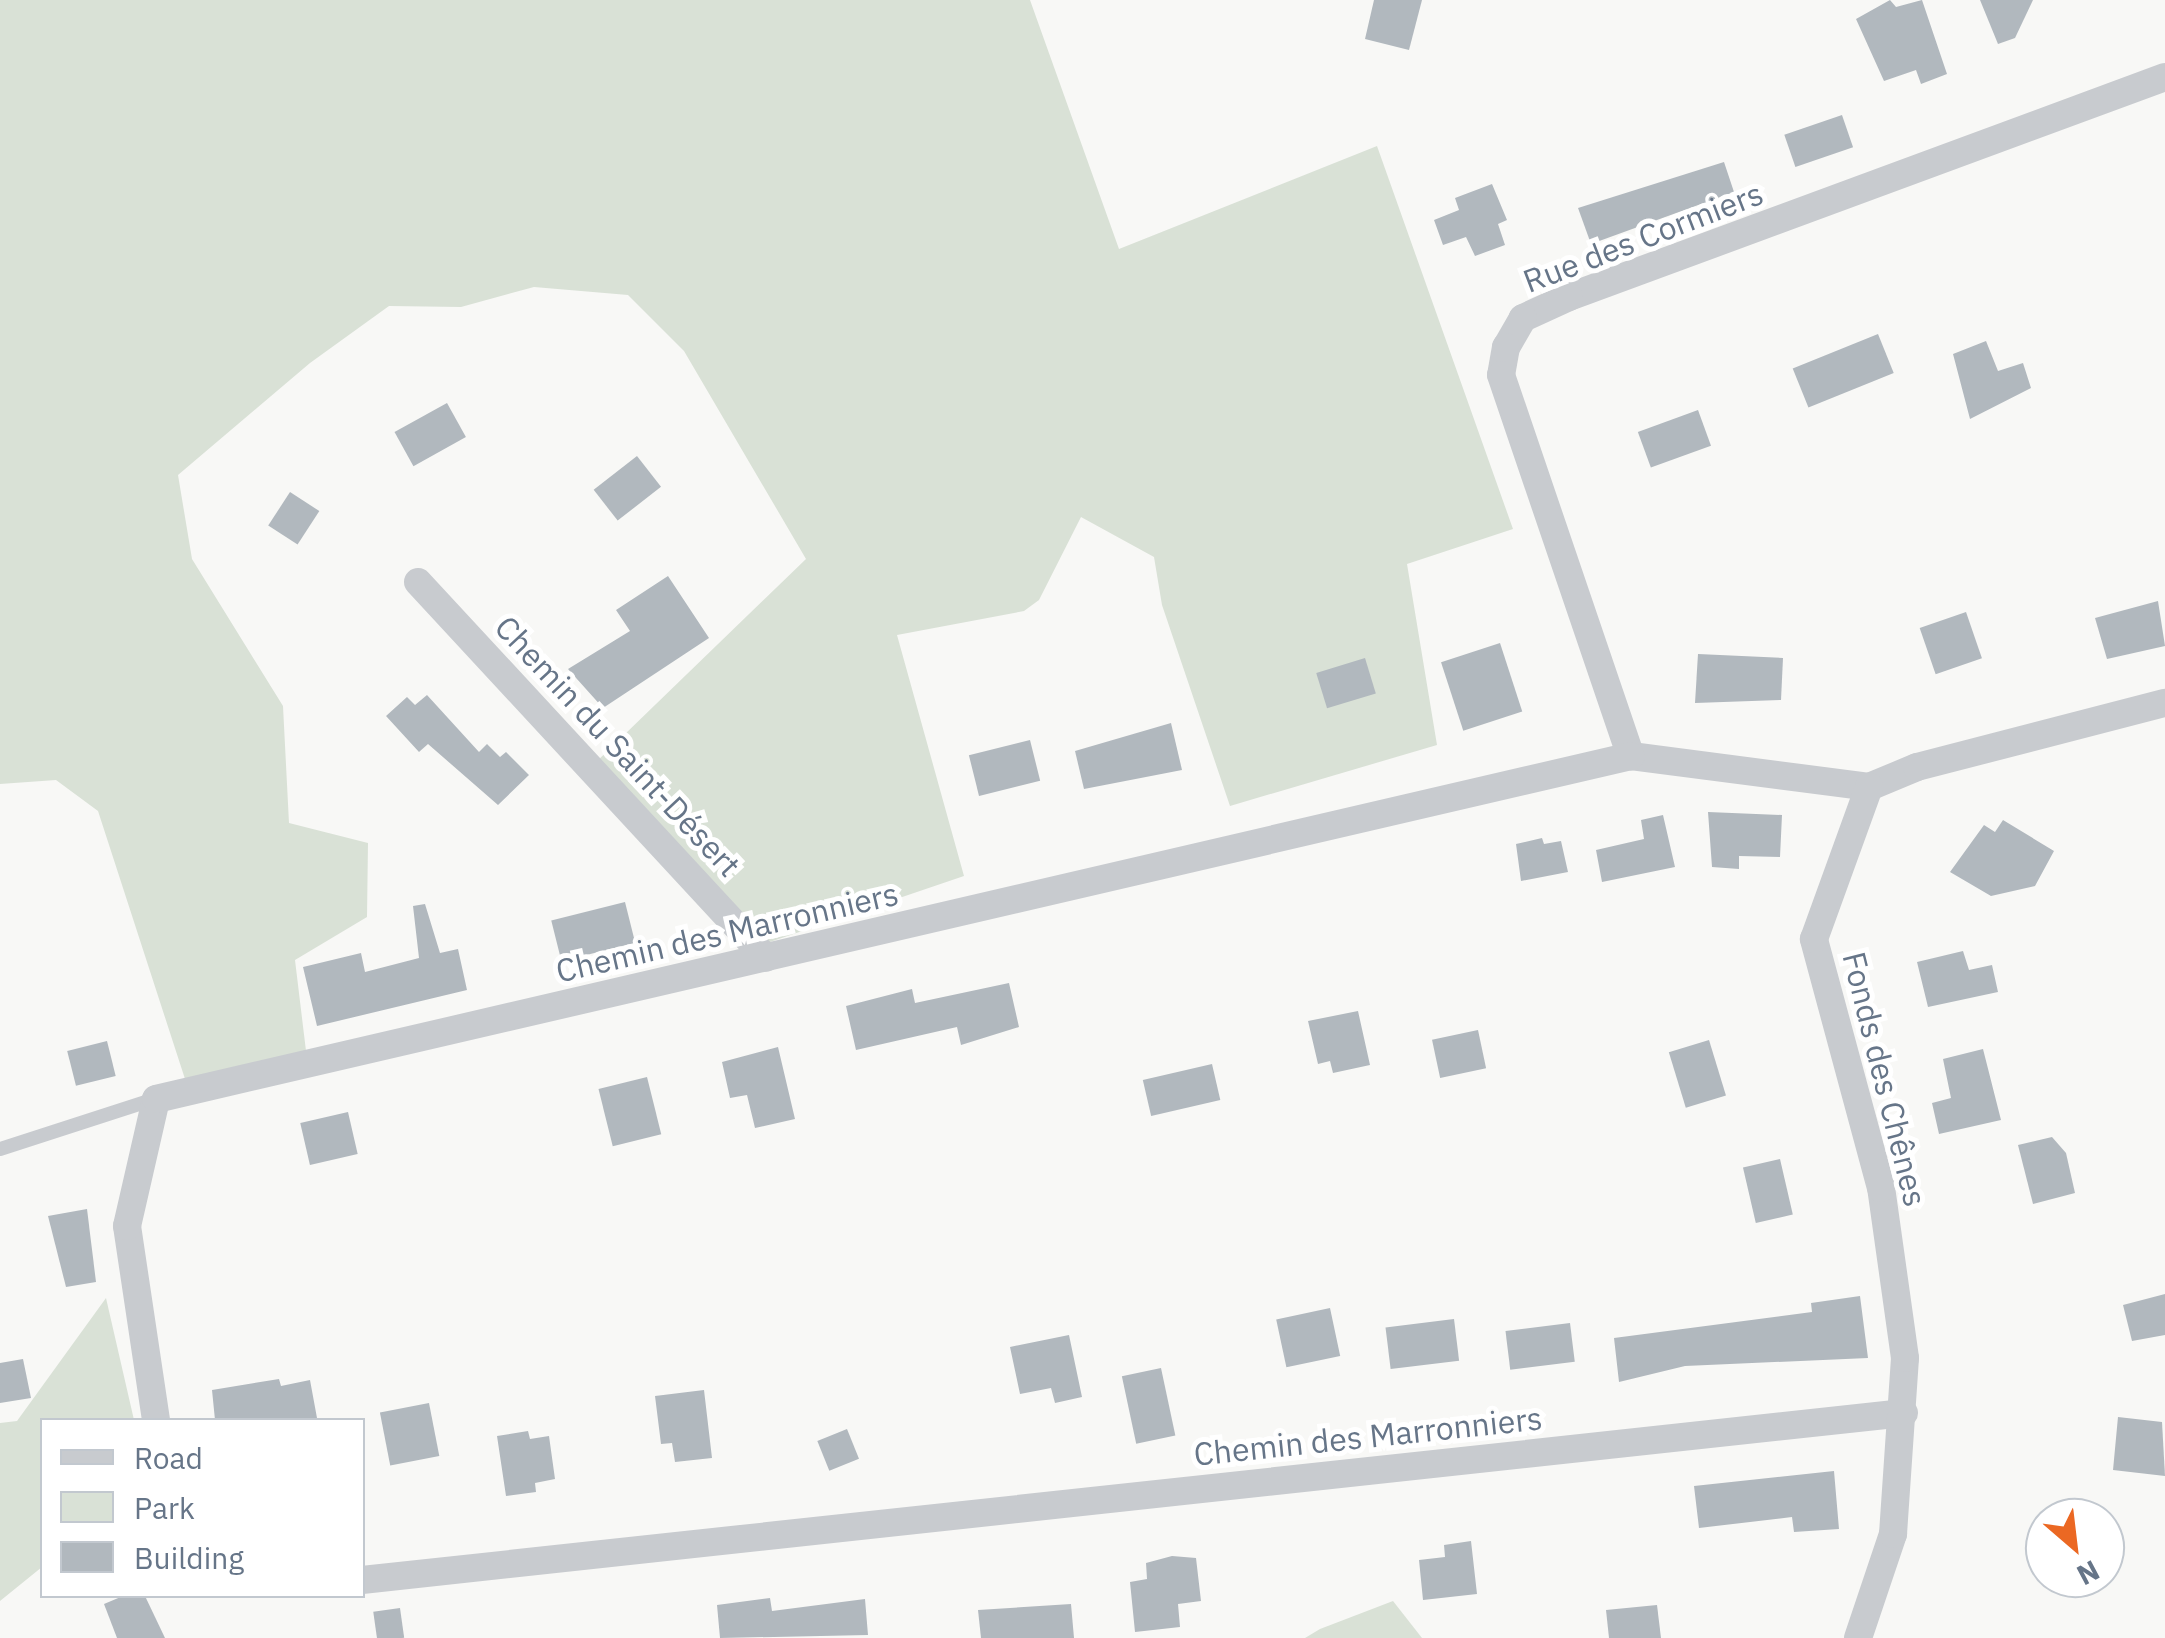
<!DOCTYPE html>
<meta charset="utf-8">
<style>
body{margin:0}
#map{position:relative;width:2165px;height:1638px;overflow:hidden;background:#f8f8f6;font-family:"IBM Plex Sans",sans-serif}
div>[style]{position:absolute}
.green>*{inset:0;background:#d9e1d6}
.building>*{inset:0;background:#b1b8be;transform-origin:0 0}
.lane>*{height:14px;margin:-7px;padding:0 7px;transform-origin:7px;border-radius:7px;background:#c8cbcf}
.street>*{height:28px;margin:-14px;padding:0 14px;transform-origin:14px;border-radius:14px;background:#c8cbcf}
span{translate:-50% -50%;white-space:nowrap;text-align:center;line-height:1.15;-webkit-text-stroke:10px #fff;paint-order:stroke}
.street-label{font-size:32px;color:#667588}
.legend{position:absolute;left:40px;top:1418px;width:325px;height:180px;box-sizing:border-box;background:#fff;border:2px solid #c2c8cf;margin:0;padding:12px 18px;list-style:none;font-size:30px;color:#667588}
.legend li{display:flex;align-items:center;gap:20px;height:50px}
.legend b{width:50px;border:2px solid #c2c8cf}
.north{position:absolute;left:2025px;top:1498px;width:100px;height:100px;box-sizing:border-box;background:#fff;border:2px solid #c2c8cf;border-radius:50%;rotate:152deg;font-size:28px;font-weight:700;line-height:40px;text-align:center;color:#667588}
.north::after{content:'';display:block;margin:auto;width:35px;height:45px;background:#eb6823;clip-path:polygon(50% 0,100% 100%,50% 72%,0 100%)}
</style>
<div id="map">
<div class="green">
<i style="clip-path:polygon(0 0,1030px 0,1119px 249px,1377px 146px,1513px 529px,1407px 564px,1437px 745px,1230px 806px,1162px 605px,1154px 557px,1081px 517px,1039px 600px,1024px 611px,897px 635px,964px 876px,764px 944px,593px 765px,806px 559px,684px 351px,628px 295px,534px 287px,461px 307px,389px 306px,310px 363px,178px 475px,192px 559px,283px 706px,289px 823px,368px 843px,367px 917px,295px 960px,306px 1051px,185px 1079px,98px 811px,56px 780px,0 784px)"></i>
<i style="clip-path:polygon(106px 1298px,134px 1420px,42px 1420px,42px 1567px,0 1601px,0 1423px,17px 1421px)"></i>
<i style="clip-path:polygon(1393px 1601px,1422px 1638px,1305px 1638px,1320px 1629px)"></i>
</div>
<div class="building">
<i style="clip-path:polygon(1374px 0,1422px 0,1409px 50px,1365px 39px)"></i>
<i style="clip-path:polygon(1890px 0,1896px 7px,1922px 0,1947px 74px,1921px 84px,1916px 70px,1884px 81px,1856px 19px)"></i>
<i style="clip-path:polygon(1980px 0,2033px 0,2015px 38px,1998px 44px)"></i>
<i style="left:1842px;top:115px;width:34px;height:61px;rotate:71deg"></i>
<i style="clip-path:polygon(1724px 162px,1734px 192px,1591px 244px,1578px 208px)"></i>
<i style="clip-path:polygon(1492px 184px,1507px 220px,1498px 224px,1505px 245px,1475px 256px,1466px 237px,1443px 245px,1434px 220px,1459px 210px,1455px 198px)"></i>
<i style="left:1878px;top:334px;width:42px;height:92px;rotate:68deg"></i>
<i style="clip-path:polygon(1986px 341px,1998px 371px,2023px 363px,2031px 388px,1970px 419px,1953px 354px)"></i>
<i style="left:447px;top:403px;width:39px;height:60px;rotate:61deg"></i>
<i style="left:1698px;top:410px;width:38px;height:64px;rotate:70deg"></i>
<i style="left:637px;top:456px;width:39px;height:55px;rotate:52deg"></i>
<i style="left:290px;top:492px;width:35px;height:40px;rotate:33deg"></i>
<i style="clip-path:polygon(668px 576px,709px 638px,603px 708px,568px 669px,630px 631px,616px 610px)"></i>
<i style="clip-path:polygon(2158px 601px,2165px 646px,2107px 659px,2095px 618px)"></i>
<i style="left:1966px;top:612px;width:49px;height:49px;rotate:71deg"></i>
<i style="left:1500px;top:643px;width:72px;height:62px;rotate:72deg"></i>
<i style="clip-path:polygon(1698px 654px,1783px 658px,1781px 700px,1695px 703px)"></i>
<i style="left:1365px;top:658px;width:37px;height:51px;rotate:73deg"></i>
<i style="clip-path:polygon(427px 695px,479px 752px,487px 744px,500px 757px,506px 752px,529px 775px,498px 805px,428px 744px,419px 752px,386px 716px,407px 697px,415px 705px)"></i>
<i style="clip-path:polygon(1171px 723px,1182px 770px,1084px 789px,1075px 751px)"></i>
<i style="left:1030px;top:740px;width:42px;height:63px;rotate:76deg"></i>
<i style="clip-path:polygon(1708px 812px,1782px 815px,1780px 857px,1739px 856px,1739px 869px,1712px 867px)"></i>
<i style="clip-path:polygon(1663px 815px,1675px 867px,1602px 882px,1596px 850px,1644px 839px,1641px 820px)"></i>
<i style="clip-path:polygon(2003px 820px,2054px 851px,2035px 886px,1991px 896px,1950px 872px,1984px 825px,1995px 832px)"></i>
<i style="clip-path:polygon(1542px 838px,1544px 844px,1561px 841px,1568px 872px,1521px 881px,1516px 844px)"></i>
<i style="left:625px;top:902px;width:42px;height:76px;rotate:76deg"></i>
<i style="clip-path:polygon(425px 904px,440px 953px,458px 949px,467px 990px,317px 1026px,303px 967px,361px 953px,365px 972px,419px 958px,413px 906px)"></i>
<i style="clip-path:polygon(1963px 951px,1969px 970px,1992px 965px,1998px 992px,1928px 1007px,1917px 962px)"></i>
<i style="clip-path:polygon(1009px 983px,1019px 1027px,961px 1045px,957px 1027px,856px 1050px,846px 1006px,912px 989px,915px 1003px)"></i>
<i style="clip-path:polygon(1358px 1011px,1370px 1065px,1333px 1073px,1330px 1061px,1318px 1064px,1308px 1021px)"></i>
<i style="left:1478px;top:1030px;width:39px;height:47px;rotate:78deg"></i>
<i style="left:1709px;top:1040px;width:58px;height:42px;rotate:73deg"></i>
<i style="left:107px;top:1041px;width:36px;height:41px;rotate:76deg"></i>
<i style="clip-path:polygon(778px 1047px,795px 1119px,755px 1128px,747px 1095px,730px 1098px,722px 1062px)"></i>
<i style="clip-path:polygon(1983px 1049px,2001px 1120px,1939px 1134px,1932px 1103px,1951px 1098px,1943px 1059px)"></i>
<i style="left:1212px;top:1064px;width:37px;height:71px;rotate:77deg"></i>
<i style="left:647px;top:1077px;width:59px;height:50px;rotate:76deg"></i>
<i style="left:348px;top:1112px;width:43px;height:49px;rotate:77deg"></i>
<i style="clip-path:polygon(2052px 1137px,2066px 1153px,2075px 1193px,2033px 1204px,2018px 1145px)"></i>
<i style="left:1780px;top:1159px;width:57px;height:38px;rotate:77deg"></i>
<i style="clip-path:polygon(87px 1209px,96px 1282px,66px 1287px,48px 1216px)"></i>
<i style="clip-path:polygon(2165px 1294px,2165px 1335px,2132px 1341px,2123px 1305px)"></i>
<i style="clip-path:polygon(1860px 1296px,1868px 1358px,1685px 1366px,1619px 1382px,1614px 1338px,1812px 1312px,1811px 1303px)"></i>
<i style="left:1330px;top:1308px;width:49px;height:55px;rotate:78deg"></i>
<i style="left:1454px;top:1319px;width:42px;height:69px;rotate:83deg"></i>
<i style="left:1570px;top:1323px;width:39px;height:65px;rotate:83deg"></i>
<i style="clip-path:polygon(1069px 1335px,1082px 1397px,1055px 1403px,1051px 1388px,1020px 1394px,1010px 1347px)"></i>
<i style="clip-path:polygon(23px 1359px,31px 1398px,0 1403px,0 1363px)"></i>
<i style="left:1161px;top:1368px;width:69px;height:40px;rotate:78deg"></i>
<i style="clip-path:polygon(279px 1379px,281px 1386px,310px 1380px,317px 1418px,215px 1420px,212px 1390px)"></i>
<i style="clip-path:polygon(704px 1390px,712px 1458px,675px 1462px,672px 1443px,661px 1444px,655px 1396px)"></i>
<i style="left:429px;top:1403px;width:54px;height:50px;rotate:79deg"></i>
<i style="clip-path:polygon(2118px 1417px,2162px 1422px,2165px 1476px,2113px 1470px)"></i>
<i style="left:847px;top:1429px;width:32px;height:32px;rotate:68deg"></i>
<i style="clip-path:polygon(528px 1431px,530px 1439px,549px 1436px,555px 1479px,535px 1483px,536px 1492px,506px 1496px,497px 1436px)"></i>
<i style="clip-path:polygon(1834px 1471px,1839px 1529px,1794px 1532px,1792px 1517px,1699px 1528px,1694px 1486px)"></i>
<i style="clip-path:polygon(1471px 1541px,1477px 1594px,1423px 1600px,1419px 1560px,1445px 1557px,1444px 1545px)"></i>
<i style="clip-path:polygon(1172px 1556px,1196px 1558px,1201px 1601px,1178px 1604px,1180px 1627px,1135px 1632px,1130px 1582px,1147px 1579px,1146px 1563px)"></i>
<i style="clip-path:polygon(123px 1596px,145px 1596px,165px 1638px,117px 1638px,104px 1604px)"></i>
<i style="clip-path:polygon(770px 1598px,772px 1611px,865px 1599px,868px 1635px,720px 1638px,717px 1605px)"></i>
<i style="clip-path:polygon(1071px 1604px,1074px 1638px,981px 1638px,978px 1610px)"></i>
<i style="clip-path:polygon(1657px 1605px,1661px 1638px,1609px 1638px,1606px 1610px)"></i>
<i style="left:400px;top:1608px;width:30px;height:27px;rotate:82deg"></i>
</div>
<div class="lane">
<i style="left:0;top:1149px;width:163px;rotate:-17.9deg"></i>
</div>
<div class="street">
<i style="left:2165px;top:77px;width:635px;rotate:159.74deg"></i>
<i style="left:1569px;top:297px;width:51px;rotate:155.5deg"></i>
<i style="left:1523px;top:318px;width:34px;rotate:120deg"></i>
<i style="left:1506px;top:347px;width:28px;rotate:100deg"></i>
<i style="left:1501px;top:375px;width:403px;rotate:71.2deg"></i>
<i style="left:1631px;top:756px;width:240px;rotate:7.4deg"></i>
<i style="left:1869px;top:787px;width:52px;rotate:-22.6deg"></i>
<i style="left:1917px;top:767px;width:256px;rotate:-14.5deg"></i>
<i style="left:418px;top:582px;width:512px;rotate:47.21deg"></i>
<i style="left:156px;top:1420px;width:196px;rotate:-98.5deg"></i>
<i style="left:127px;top:1226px;width:130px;rotate:-77.1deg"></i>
<i style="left:156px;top:1099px;width:1514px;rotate:-13.09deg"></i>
<i style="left:362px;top:1580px;width:1551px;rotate:-6.18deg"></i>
<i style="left:1858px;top:1638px;width:110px;rotate:-71.4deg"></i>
<i style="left:1893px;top:1534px;width:176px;rotate:-86.1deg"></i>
<i style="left:1905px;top:1358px;width:172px;rotate:-98deg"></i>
<i style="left:1881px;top:1188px;width:258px;rotate:-105.1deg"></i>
<i style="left:1814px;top:939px;width:162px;rotate:-70.1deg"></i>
</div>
<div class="street-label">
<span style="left:1643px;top:237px;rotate:-21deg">Rue des Cormiers</span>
<span style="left:618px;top:746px;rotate:47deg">Chemin du Saint-Désert</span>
<span style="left:727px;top:932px;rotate:-13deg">Chemin des Marronniers</span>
<span style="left:1885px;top:1079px;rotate:76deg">Fonds des Chênes</span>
<span style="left:1368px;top:1436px;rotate:-6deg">Chemin des Marronniers</span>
</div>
<ul class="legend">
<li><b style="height:12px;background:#c8cbcf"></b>Road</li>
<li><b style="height:28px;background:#d9e1d6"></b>Park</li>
<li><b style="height:28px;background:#b1b8be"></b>Building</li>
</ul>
<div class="north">N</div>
</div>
